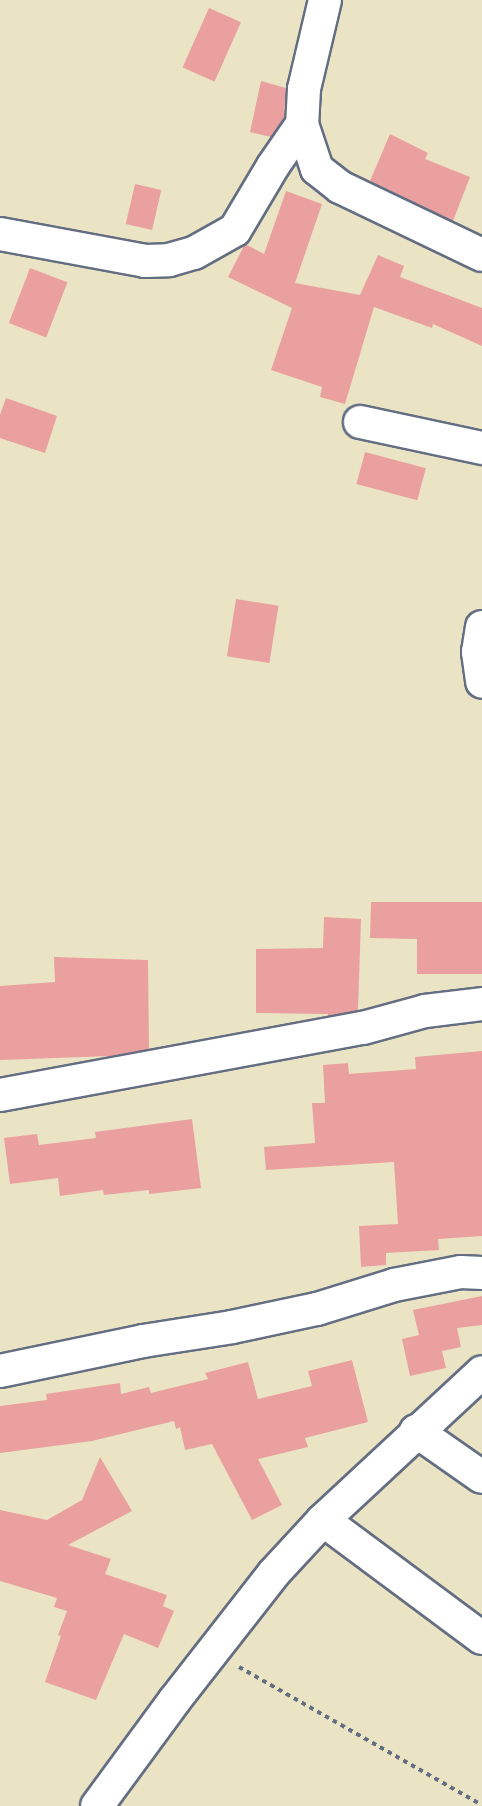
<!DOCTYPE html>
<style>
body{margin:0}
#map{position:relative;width:482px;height:1806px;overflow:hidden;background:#ebe4c4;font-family:Alegreya,serif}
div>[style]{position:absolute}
.building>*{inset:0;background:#e9a09f;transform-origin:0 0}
.path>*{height:4px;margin-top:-2px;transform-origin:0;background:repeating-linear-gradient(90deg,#646e82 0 4.5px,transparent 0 9px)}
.roads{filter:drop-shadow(2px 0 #646e82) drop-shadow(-2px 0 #646e82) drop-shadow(0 2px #646e82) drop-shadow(0 -2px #646e82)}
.minor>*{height:32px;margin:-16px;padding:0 16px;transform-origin:16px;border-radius:16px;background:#fff}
span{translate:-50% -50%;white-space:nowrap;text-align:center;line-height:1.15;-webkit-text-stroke:4.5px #fff;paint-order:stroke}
</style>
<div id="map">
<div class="building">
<i style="left:209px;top:8px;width:35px;height:65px;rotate:24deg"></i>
<i style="clip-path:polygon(261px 81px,286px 88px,284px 118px,271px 137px,250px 132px)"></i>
<i style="clip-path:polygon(390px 134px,428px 153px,425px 159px,470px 177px,453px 221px,370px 181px)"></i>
<i style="left:135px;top:184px;width:27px;height:41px;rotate:13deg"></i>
<i style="clip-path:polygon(286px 191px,322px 204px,295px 283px,360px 295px,378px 255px,404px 266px,400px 277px,482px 308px,482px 346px,433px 324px,432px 328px,374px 307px,345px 404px,320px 397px,322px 387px,271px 370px,292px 308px,228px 277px,245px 244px,264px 254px)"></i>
<i style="left:30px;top:268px;width:40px;height:59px;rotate:21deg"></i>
<i style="clip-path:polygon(6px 398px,57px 416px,45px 453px,0 438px,0 415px)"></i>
<i style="left:365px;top:452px;width:63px;height:33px;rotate:15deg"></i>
<i style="left:236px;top:599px;width:43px;height:58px;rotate:9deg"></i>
<i style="clip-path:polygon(371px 902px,482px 902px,482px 974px,417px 974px,417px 939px,370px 938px)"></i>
<i style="clip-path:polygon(324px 917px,361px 919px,358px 1011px,328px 1016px,328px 1014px,256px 1013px,256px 949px,323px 948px)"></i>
<i style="clip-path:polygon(54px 957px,148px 960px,149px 1049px,110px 1056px,0 1060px,0 986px,55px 982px)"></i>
<i style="clip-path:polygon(482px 1051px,482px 1236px,438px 1239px,439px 1250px,386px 1253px,386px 1265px,361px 1267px,359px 1226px,398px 1224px,394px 1162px,266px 1170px,264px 1147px,315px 1143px,312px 1103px,325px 1103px,323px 1065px,348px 1063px,349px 1074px,416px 1069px,415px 1057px)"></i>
<i style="clip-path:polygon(192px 1119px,201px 1188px,149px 1194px,149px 1190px,104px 1195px,103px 1190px,60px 1196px,58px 1178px,10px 1184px,4px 1138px,37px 1134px,39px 1145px,96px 1138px,95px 1132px)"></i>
<i style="clip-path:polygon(482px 1296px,482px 1325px,457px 1328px,461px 1347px,442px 1351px,446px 1368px,410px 1376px,402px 1339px,419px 1335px,413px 1310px)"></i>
<i style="clip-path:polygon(352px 1360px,368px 1422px,305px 1438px,308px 1447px,258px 1459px,282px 1505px,252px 1520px,212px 1444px,185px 1450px,180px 1427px,176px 1429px,174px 1421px,92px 1441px,0 1453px,0 1406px,47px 1400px,46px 1394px,120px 1383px,121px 1394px,149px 1387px,151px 1393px,208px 1379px,205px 1373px,248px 1362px,258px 1399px,312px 1386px,308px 1371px)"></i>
<i style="clip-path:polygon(100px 1457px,132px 1511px,68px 1545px,111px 1559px,105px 1574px,167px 1595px,163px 1606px,174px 1611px,158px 1648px,124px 1634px,96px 1700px,45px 1682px,61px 1636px,58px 1635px,67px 1611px,54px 1607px,57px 1598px,0 1581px,0 1510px,47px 1520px,82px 1500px)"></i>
</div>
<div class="path">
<i style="left:239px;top:1667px;width:279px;rotate:29.6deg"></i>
</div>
<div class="roads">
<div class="minor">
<i style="left:325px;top:0;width:91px;rotate:103.3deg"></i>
<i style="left:304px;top:89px;width:35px;rotate:93deg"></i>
<i style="left:302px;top:124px;width:47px;rotate:71.6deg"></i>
<i style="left:317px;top:169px;width:29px;rotate:38deg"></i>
<i style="left:340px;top:187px;width:157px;rotate:25.6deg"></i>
<i style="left:0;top:234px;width:147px;rotate:10.5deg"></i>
<i style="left:145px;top:261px;width:24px;rotate:-2deg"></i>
<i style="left:169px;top:260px;width:26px;rotate:-16deg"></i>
<i style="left:194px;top:253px;width:47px;rotate:-29.3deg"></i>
<i style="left:235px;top:230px;width:74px;rotate:-59.3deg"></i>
<i style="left:273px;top:166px;width:51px;rotate:-55.4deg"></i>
<i style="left:360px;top:422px;width:125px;rotate:12deg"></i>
<i style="left:482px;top:627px;width:25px;rotate:99deg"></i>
<i style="left:478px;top:652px;width:30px;rotate:82deg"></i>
<i style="left:0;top:1095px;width:369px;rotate:-10.5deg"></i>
<i style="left:363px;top:1028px;width:64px;rotate:-15.3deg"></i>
<i style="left:425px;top:1011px;width:57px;rotate:-7deg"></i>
<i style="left:0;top:1371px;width:146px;rotate:-11.8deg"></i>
<i style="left:143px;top:1341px;width:90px;rotate:-8.9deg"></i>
<i style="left:232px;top:1327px;width:87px;rotate:-12deg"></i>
<i style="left:317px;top:1309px;width:81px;rotate:-17.3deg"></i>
<i style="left:394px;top:1285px;width:68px;rotate:-11deg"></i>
<i style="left:461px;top:1272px;width:21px;rotate:3deg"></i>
<i style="left:416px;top:1431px;width:80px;rotate:34.9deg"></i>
<i style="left:323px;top:1520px;width:198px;rotate:36.6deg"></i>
<i style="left:97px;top:1806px;width:130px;rotate:-53.7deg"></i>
<i style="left:174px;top:1701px;width:162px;rotate:-52deg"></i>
<i style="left:274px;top:1573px;width:72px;rotate:-47.2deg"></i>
<i style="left:323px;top:1520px;width:217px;rotate:-42.9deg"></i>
</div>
</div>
</div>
